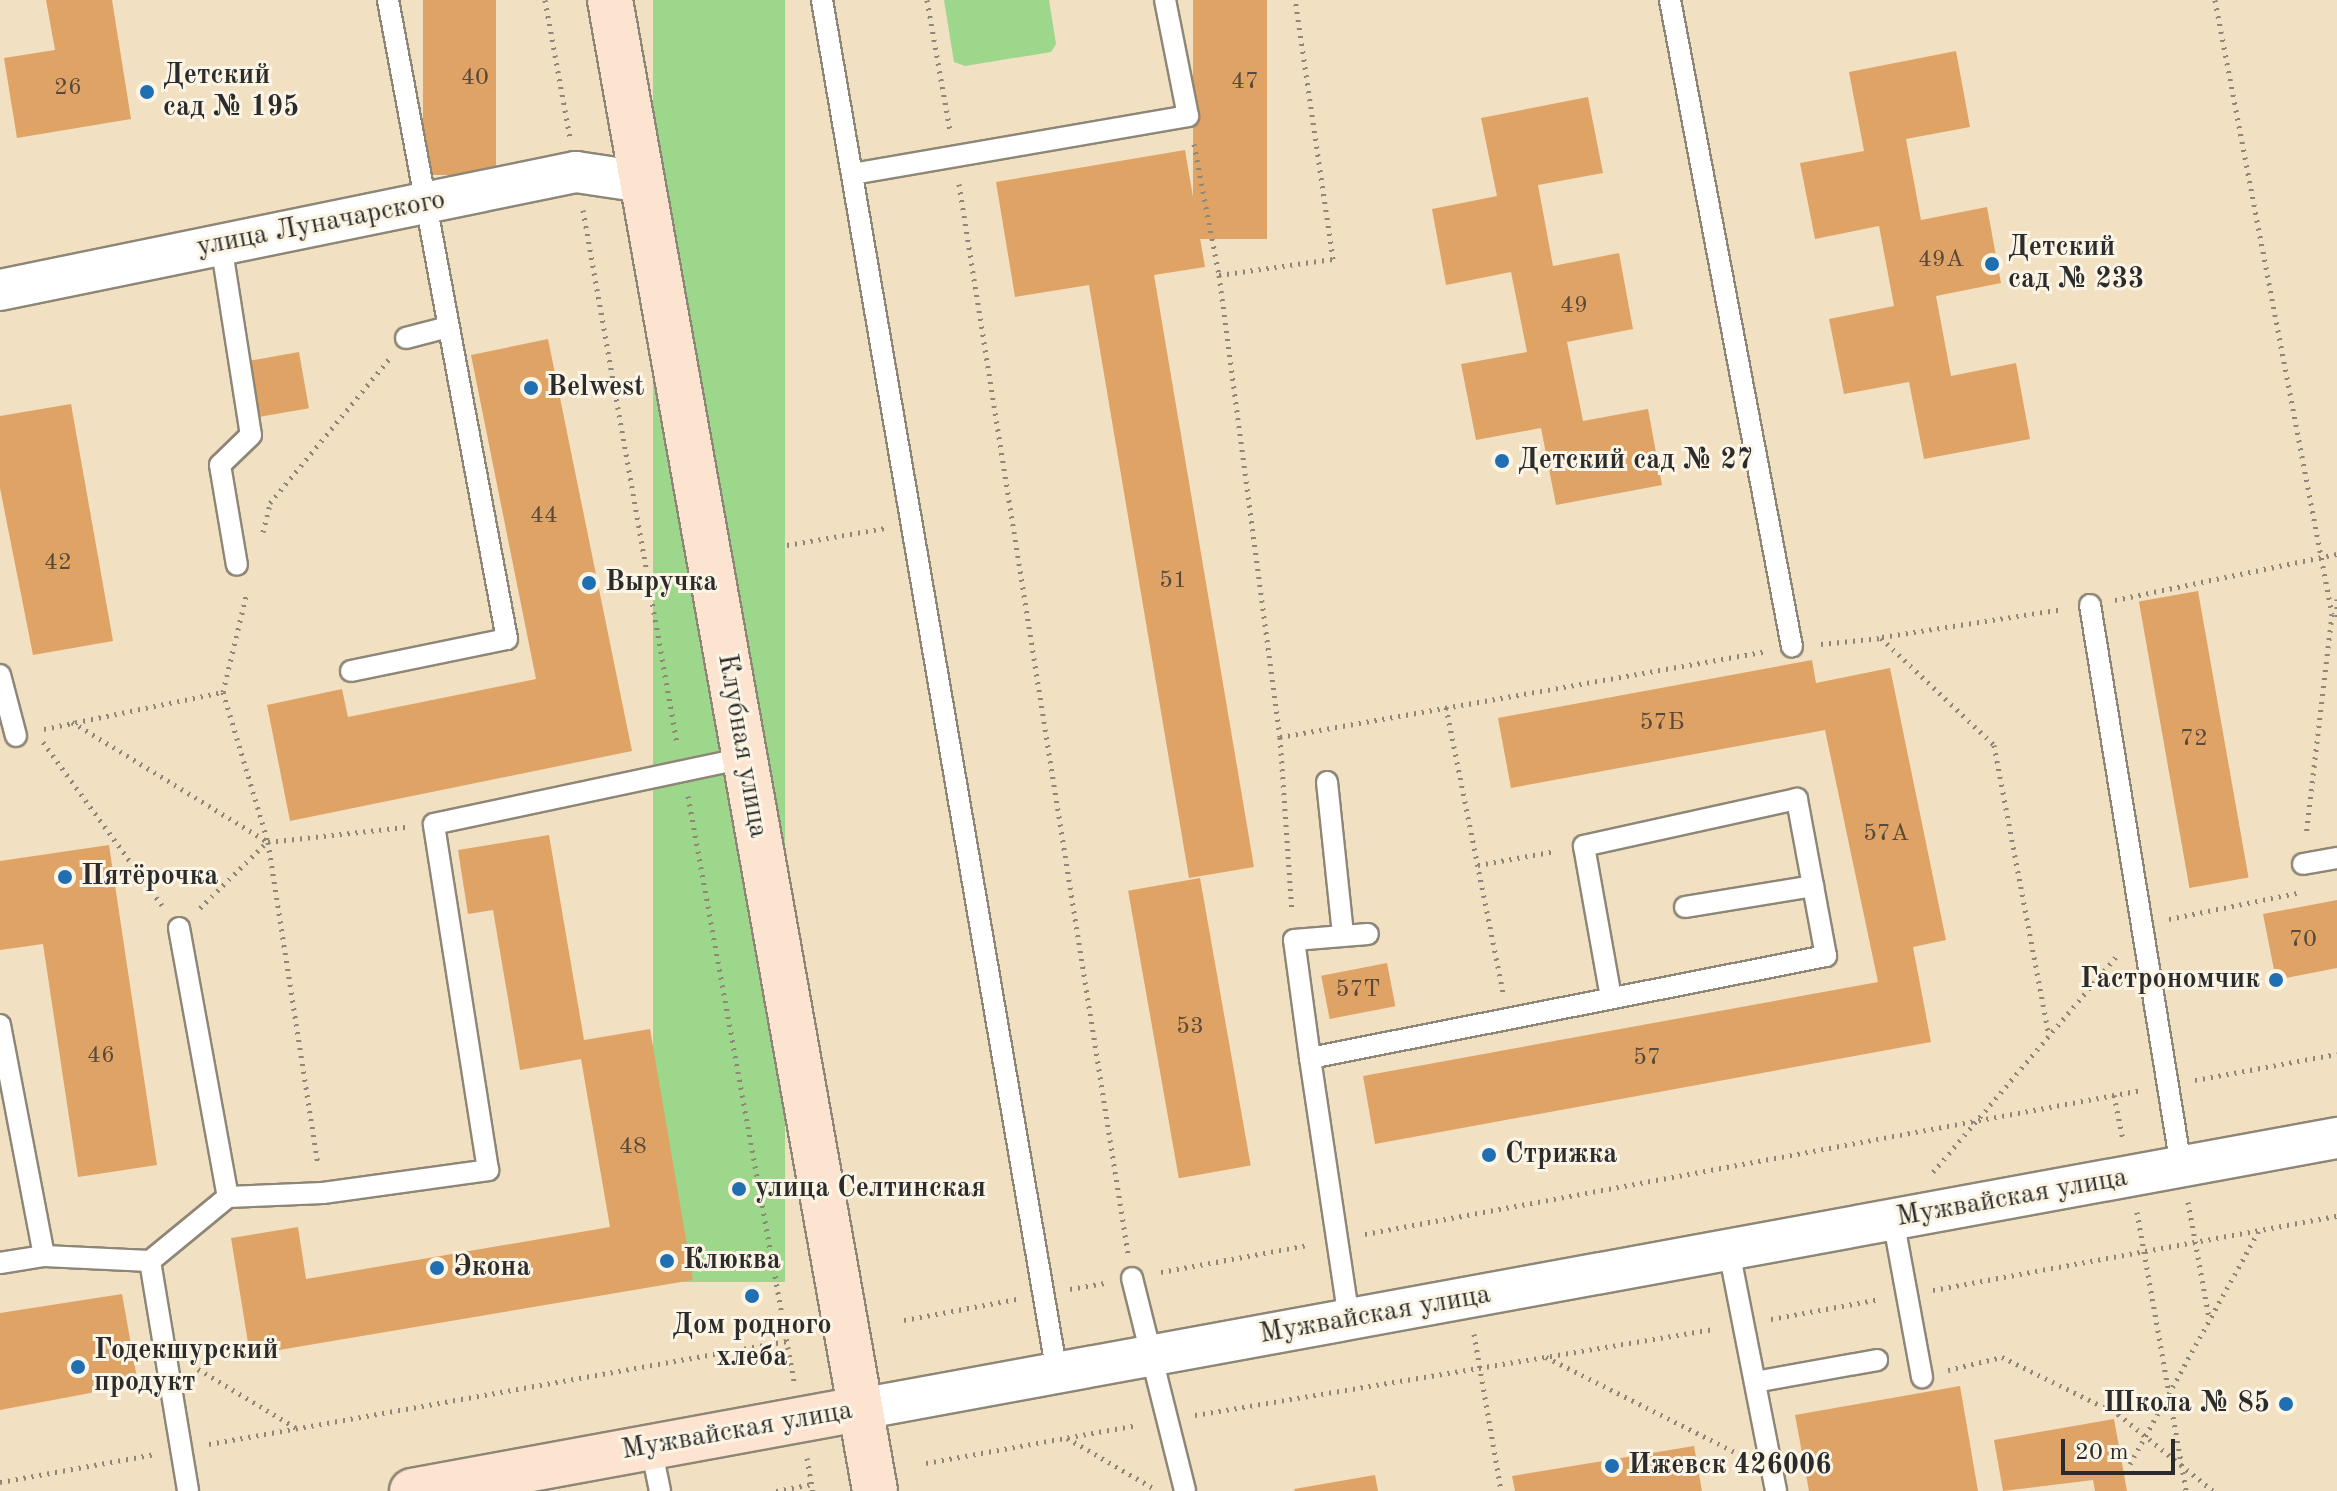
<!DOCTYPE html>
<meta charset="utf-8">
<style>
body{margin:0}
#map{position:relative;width:2337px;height:1491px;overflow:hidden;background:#f1e1c2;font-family:"Old Standard TT",serif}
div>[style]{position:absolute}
.green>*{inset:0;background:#9cd78b;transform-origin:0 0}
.building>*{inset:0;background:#e0a366;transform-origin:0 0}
.path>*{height:5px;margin-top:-2.5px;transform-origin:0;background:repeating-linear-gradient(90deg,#8e8676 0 2px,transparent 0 8px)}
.roads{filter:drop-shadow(2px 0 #8e8676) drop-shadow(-2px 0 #8e8676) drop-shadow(0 2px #8e8676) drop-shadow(0 -2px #8e8676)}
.lane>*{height:20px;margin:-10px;padding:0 10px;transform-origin:10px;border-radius:10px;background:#fff}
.street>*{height:40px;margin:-20px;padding:0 20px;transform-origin:20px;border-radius:20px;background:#fff}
.secondary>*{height:44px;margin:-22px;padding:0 22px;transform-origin:22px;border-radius:22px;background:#fde4d1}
.dots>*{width:22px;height:22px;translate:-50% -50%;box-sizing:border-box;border:4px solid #fcf5e5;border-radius:50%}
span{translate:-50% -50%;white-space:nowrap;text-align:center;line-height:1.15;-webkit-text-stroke:6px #fcf5e5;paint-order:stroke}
.number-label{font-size:24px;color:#58493a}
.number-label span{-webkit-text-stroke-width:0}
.poi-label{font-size:28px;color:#2b2b2b;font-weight:700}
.left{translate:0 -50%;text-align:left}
.right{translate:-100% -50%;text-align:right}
.street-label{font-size:28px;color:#2b2b2b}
.scale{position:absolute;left:2061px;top:1439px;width:114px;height:36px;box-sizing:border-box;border:4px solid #2b2b2b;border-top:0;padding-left:10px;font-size:24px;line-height:28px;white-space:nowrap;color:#2b2b2b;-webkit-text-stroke:6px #fcf5e5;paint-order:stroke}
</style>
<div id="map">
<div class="green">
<i style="left:653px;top:0;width:132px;height:1282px"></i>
<i style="clip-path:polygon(944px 0,1049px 0,1056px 44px,1051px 52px,965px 66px,954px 62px)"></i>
</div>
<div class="building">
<i style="clip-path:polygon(46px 0,112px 0,131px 119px,17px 138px,4px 58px,55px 50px)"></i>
<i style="left:423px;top:0;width:73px;height:175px"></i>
<i style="left:1193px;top:0;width:74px;height:239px"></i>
<i style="clip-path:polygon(1956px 51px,1970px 127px,1906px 139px,1921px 220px,1987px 207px,2001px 283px,1936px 296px,1951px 376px,2016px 363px,2030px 439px,1924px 459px,1909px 382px,1844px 394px,1829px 319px,1894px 306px,1879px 226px,1815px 239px,1800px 163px,1864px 151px,1849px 72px)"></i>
<i style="clip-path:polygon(1588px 97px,1603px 173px,1538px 185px,1553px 266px,1619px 253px,1633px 329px,1567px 342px,1583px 421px,1648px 409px,1662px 485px,1556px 505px,1541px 428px,1476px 440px,1461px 364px,1527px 352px,1511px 272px,1446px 285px,1432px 209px,1497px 196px,1481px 118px)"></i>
<i style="clip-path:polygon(1185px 150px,1205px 267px,1154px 275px,1254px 867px,1189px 878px,1089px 285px,1015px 297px,996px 182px)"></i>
<i style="clip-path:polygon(548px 339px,632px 751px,290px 821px,267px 705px,342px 689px,348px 717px,536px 679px,471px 355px)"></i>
<i style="left:299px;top:352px;width:57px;height:54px;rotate:80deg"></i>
<i style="clip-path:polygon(71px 404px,113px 641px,33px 655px,0 488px,0 416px)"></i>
<i style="left:2198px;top:591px;width:291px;height:60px;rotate:80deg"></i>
<i style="clip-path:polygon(1812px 660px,1816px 683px,1890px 668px,1946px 940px,1913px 947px,1931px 1042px,1375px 1144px,1363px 1076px,1878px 982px,1825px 730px,1511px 788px,1498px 718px)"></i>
<i style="clip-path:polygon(549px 835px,584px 1040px,650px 1029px,693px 1280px,250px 1355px,231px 1238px,298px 1227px,306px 1279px,610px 1227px,581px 1059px,520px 1070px,493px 910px,468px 914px,458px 850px)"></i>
<i style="clip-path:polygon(109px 845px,157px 1165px,78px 1177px,43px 944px,0 950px,0 861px)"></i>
<i style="left:1200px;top:878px;width:292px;height:73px;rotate:80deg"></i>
<i style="clip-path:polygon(2337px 900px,2337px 968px,2276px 980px,2263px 914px)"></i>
<i style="left:1387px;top:963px;width:44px;height:67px;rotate:79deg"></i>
<i style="clip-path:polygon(122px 1294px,138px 1384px,0 1410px,0 1313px)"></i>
<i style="clip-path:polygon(1960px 1386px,1978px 1491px,1809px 1491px,1795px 1415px)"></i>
<i style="clip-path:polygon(2114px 1419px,2127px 1491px,2095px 1491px,2093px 1480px,2003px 1491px,1994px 1440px)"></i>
<i style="clip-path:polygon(1694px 1446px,1702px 1491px,1515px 1491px,1512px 1476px)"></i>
<i style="clip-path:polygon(1375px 1475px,1378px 1491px,1295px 1491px,1294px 1489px)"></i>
</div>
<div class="path">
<i style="left:545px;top:0;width:139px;rotate:79.7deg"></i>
<i style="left:927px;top:0;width:133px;rotate:80deg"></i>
<i style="left:2215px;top:0;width:625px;rotate:79.21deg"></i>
<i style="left:2332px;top:614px;width:223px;rotate:96.7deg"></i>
<i style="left:1194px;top:144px;width:133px;rotate:79.2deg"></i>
<i style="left:1219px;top:275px;width:115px;rotate:-8deg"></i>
<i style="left:1333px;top:259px;width:262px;rotate:-98.3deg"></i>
<i style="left:959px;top:184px;width:1082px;rotate:81.02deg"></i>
<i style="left:583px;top:210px;width:541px;rotate:80deg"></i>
<i style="left:1219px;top:275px;width:466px;rotate:82.5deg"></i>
<i style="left:1280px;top:737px;width:174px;rotate:86.1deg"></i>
<i style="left:263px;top:532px;width:30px;rotate:-76deg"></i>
<i style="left:270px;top:503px;width:188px;rotate:-50.4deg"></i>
<i style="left:787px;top:545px;width:99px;rotate:-9.8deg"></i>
<i style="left:2337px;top:599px;width:22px;rotate:90deg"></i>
<i style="left:2115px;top:600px;width:227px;rotate:-11.7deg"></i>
<i style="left:1882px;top:637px;width:182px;rotate:-8.8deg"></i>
<i style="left:1821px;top:644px;width:60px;rotate:-5.7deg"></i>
<i style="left:1881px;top:638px;width:156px;rotate:43.4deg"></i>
<i style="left:1994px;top:745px;width:296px;rotate:79.3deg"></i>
<i style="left:223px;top:692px;width:157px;rotate:73.3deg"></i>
<i style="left:268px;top:842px;width:327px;rotate:81.2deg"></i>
<i style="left:1446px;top:707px;width:291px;rotate:78.7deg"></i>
<i style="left:72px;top:722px;width:230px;rotate:31.5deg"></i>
<i style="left:268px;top:842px;width:138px;rotate:-6.2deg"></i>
<i style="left:44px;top:729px;width:183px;rotate:-11.7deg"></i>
<i style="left:223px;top:692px;width:103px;rotate:-76.5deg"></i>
<i style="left:1280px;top:737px;width:491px;rotate:-10deg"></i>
<i style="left:43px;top:742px;width:202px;rotate:53.9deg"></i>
<i style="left:688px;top:796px;width:595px;rotate:79.73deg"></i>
<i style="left:1478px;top:865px;width:79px;rotate:-10.2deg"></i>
<i style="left:200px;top:908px;width:94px;rotate:-44.6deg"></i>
<i style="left:2169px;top:919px;width:131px;rotate:-11.5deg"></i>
<i style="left:2195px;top:1080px;width:144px;rotate:-10.4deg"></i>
<i style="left:2114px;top:1095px;width:46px;rotate:78.7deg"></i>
<i style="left:1933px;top:1172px;width:285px;rotate:-49.6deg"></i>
<i style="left:2188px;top:1202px;width:118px;rotate:79.7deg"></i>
<i style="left:2137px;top:1212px;width:283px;rotate:80deg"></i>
<i style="left:1365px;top:1234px;width:790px;rotate:-10.5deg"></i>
<i style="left:1161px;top:1272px;width:149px;rotate:-10.4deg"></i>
<i style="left:1070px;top:1289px;width:35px;rotate:-10deg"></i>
<i style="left:1933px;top:1290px;width:411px;rotate:-10.4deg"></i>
<i style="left:1771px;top:1319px;width:111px;rotate:-10.4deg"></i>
<i style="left:904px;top:1320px;width:115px;rotate:-10.5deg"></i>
<i style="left:1474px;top:1334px;width:159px;rotate:80.2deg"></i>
<i style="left:1546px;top:1357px;width:218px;rotate:26.7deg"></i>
<i style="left:198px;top:1369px;width:114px;rotate:31deg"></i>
<i style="left:1948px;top:1370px;width:56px;rotate:-13.5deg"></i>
<i style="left:2002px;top:1357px;width:129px;rotate:26.2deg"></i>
<i style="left:2118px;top:1414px;width:122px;rotate:39deg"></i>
<i style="left:1195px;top:1415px;width:526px;rotate:-9.41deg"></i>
<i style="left:1067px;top:1438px;width:102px;rotate:30.1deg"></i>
<i style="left:209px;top:1444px;width:587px;rotate:-10.1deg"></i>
<i style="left:807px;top:1458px;width:34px;rotate:80deg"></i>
<i style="left:926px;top:1463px;width:215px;rotate:-10.2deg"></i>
<i style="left:2130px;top:1464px;width:267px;rotate:-61.1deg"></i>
<i style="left:0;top:1482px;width:158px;rotate:-10.2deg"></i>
<i style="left:776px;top:1491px;width:37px;rotate:-11deg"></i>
</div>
<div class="roads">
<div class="lane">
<i style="left:822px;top:0;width:1393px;rotate:80.29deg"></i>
<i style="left:1670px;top:0;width:658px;rotate:79.32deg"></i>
<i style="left:853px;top:174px;width:340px;rotate:-9.8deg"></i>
<i style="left:1188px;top:116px;width:118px;rotate:-101.2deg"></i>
<i style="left:221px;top:244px;width:193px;rotate:81.1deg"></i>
<i style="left:251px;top:435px;width:43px;rotate:135.9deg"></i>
<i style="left:220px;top:465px;width:101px;rotate:80.4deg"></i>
<i style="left:406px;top:338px;width:43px;rotate:-14.7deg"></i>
<i style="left:2090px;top:605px;width:568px;rotate:80.79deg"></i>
<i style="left:351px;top:671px;width:159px;rotate:-11.6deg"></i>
<i style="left:507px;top:639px;width:650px;rotate:-100.55deg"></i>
<i style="left:0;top:675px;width:63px;rotate:75.3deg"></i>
<i style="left:1327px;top:782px;width:153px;rotate:84deg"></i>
<i style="left:2303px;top:864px;width:35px;rotate:-10deg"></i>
<i style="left:1685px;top:907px;width:130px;rotate:-9.3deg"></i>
<i style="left:179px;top:928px;width:273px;rotate:79.7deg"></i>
<i style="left:0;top:1025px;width:235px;rotate:79.2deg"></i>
<i style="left:1310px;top:1058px;width:119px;rotate:-97.7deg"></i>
<i style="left:1294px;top:940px;width:74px;rotate:-4.6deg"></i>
<i style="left:1893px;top:1219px;width:161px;rotate:79.6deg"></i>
<i style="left:1729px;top:1251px;width:245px;rotate:78.9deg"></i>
<i style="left:150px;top:1261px;width:101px;rotate:-39.4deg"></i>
<i style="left:228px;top:1197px;width:95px;rotate:-2.4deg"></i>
<i style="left:323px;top:1193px;width:167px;rotate:-7.9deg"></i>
<i style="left:488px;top:1170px;width:350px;rotate:-98.9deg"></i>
<i style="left:434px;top:824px;width:317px;rotate:-12deg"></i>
<i style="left:0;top:1263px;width:45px;rotate:-9deg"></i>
<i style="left:44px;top:1256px;width:106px;rotate:2.7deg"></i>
<i style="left:150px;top:1261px;width:233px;rotate:80.6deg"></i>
<i style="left:1132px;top:1278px;width:219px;rotate:76deg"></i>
<i style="left:1349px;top:1319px;width:264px;rotate:-98.5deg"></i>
<i style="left:1310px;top:1058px;width:526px;rotate:-11.18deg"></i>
<i style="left:1826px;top:956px;width:160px;rotate:-100.5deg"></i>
<i style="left:1797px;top:799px;width:218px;rotate:167.6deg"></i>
<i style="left:1584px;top:846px;width:153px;rotate:79.9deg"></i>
<i style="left:1755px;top:1382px;width:124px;rotate:-10.2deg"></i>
<i style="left:651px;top:1447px;width:45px;rotate:78.4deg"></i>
</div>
<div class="street">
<i style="left:0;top:290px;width:588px;rotate:-11.58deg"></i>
<i style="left:576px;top:172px;width:68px;rotate:8.5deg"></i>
<i style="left:860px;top:1409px;width:1502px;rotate:-10.4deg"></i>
</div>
<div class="secondary">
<i style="left:610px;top:0;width:1514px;rotate:79.92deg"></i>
<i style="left:412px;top:1491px;width:455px;rotate:-10.4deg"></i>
</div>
</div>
<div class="dots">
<i style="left:147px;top:92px;background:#1f6fb2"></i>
<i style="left:1992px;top:264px;background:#1f6fb2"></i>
<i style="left:531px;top:388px;background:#1f6fb2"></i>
<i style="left:1502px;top:461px;background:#1f6fb2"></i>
<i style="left:589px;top:583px;background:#1f6fb2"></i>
<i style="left:65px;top:877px;background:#1f6fb2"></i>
<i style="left:2276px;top:980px;background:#1f6fb2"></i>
<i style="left:1489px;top:1155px;background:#1f6fb2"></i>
<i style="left:739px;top:1189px;background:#1f6fb2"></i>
<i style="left:667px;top:1261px;background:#1f6fb2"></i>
<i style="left:437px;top:1268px;background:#1f6fb2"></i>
<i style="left:752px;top:1296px;background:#1f6fb2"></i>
<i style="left:78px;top:1367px;background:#1f6fb2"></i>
<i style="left:2286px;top:1404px;background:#1f6fb2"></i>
<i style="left:1612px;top:1466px;background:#1f6fb2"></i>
</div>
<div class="number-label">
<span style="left:475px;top:79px">40</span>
<span style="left:1245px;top:83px">47</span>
<span style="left:68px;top:89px">26</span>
<span style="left:1941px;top:261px">49А</span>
<span style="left:1574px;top:307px">49</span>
<span style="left:544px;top:517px">44</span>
<span style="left:58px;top:564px">42</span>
<span style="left:1173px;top:582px">51</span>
<span style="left:1662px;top:724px">57Б</span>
<span style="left:2194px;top:740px">72</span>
<span style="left:1886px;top:835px">57А</span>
<span style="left:2303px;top:941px">70</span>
<span style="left:1358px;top:991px">57Т</span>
<span style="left:1190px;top:1028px">53</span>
<span style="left:101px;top:1057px">46</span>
<span style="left:1647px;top:1059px">57</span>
<span style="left:633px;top:1148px">48</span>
</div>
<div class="poi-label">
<span class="left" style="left:163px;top:92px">Детский<br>сад № 195</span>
<span class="left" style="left:2008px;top:264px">Детский<br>сад № 233</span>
<span class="left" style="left:547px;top:388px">Belwest</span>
<span class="left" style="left:1518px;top:461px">Детский сад № 27</span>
<span class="left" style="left:605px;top:583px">Выручка</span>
<span class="left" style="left:81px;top:877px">Пятёрочка</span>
<span class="right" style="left:2260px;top:980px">Гастрономчик</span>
<span class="left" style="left:1505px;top:1155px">Стрижка</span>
<span class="left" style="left:755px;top:1189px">улица Селтинская</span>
<span class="left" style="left:683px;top:1261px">Клюква</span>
<span class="left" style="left:453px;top:1268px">Экона</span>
<span style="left:752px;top:1342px">Дом родного<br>хлеба</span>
<span class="left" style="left:94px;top:1367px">Годекшурский<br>продукт</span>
<span class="right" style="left:2270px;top:1404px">Школа № 85</span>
<span class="left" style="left:1628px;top:1466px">Ижевск 426006</span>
</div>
<div class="street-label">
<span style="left:321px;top:224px;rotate:-11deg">улица Луначарского</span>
<span style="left:742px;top:746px;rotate:80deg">Клубная улица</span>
<span style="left:2012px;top:1198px;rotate:-10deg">Мужвайская улица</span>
<span style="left:1375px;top:1315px;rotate:-10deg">Мужвайская улица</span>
<span style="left:737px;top:1431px;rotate:-10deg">Мужвайская улица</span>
</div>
<div class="scale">20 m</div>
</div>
